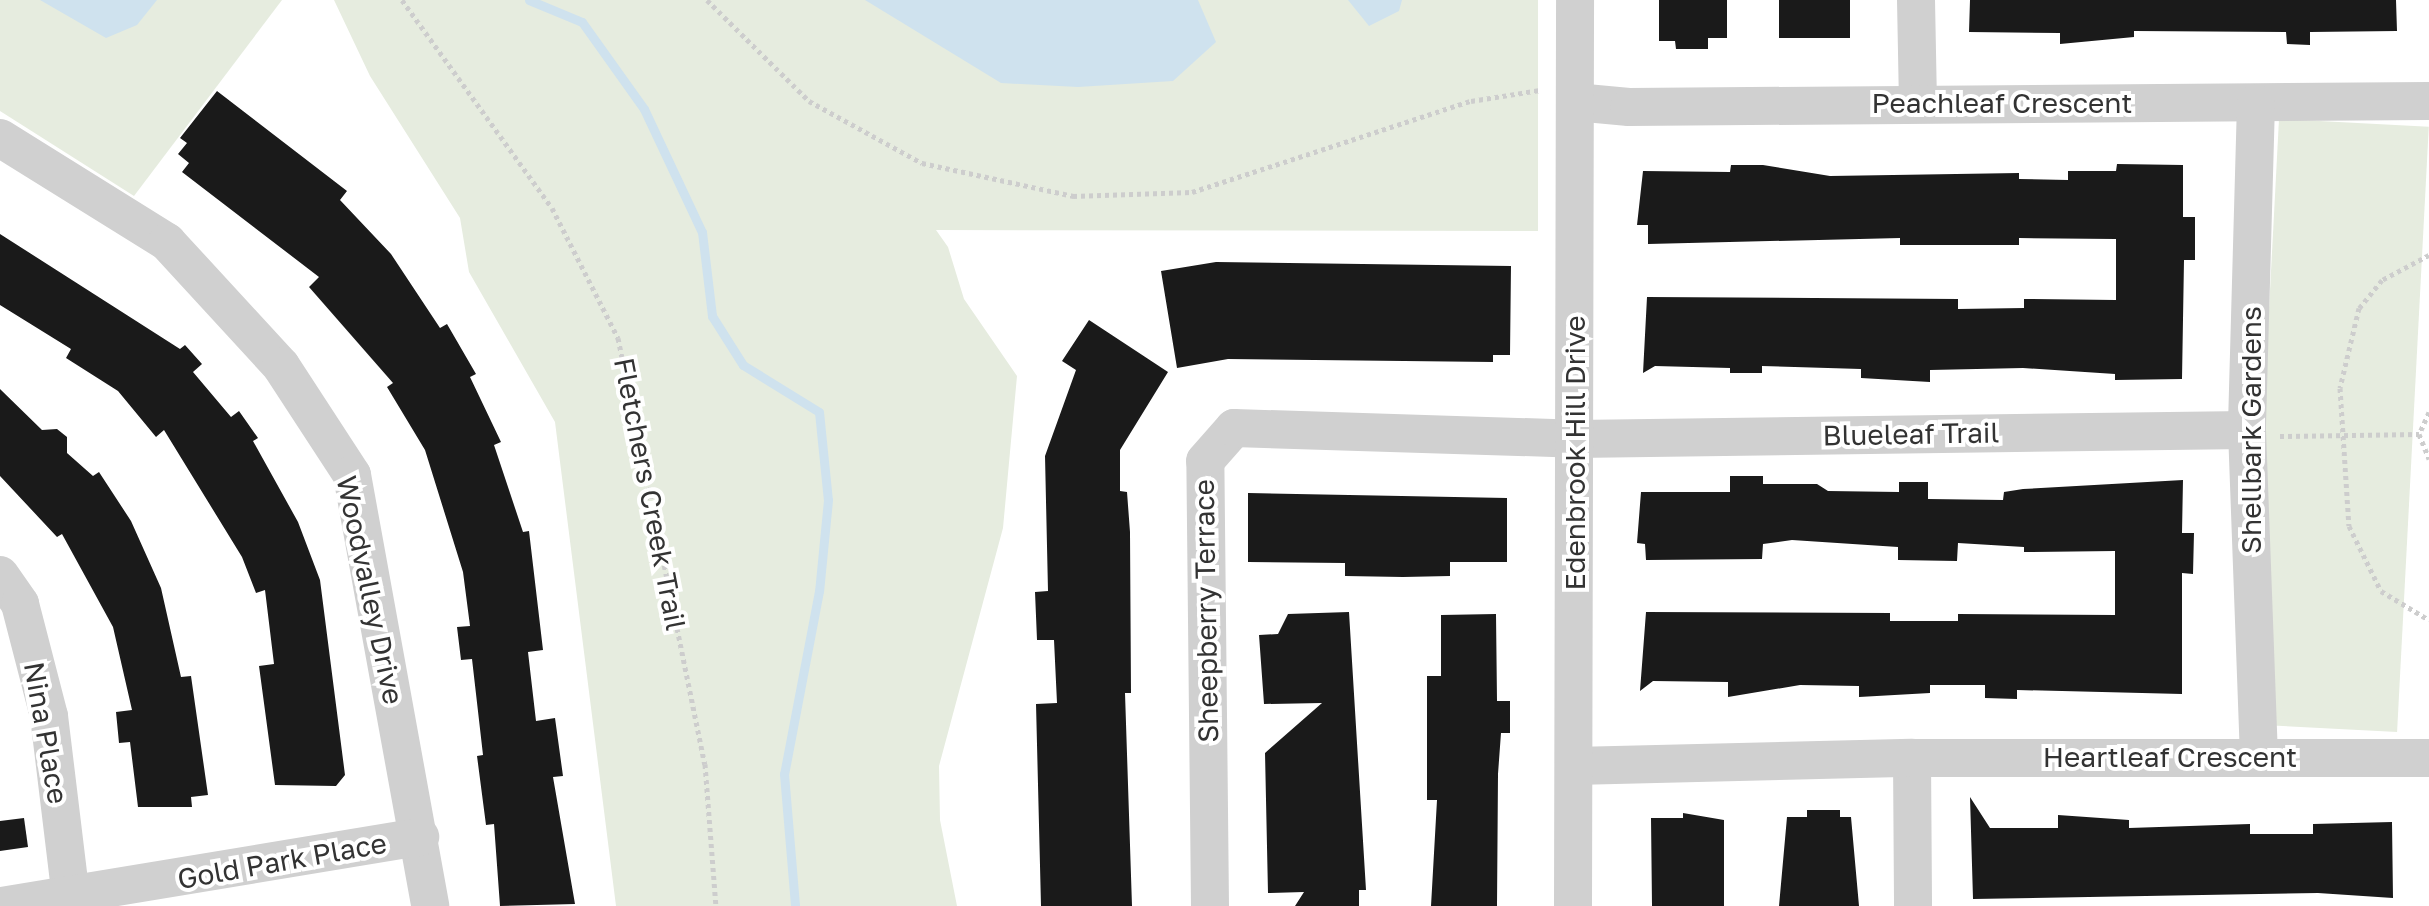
<!DOCTYPE html>
<style>
body{margin:0}
#map{position:relative;width:2429px;height:906px;overflow:hidden;background:#fff;font-family:"Golos Text",sans-serif}
div>[style]{position:absolute}
.green>*{inset:0;background:#e6ecdf;transform-origin:0 0}
.water>*{inset:0;background:#cfe2ee}
.stream>*{height:9px;margin:-4.5px;padding:0 4.5px;transform-origin:4.5px;border-radius:4.5px;background:#cfe2ee}
.building>*{inset:0;background:#1a1a1a;transform-origin:0 0}
.path>*{height:5px;margin-top:-2.5px;transform-origin:0;background:repeating-linear-gradient(90deg,#cdcdcd 0 4px,transparent 0 8px)}
.minor>*{height:38px;margin:-19px;padding:0 19px;transform-origin:19px;border-radius:19px;background:#d0d0d0}
span{translate:-50% -50%;white-space:nowrap;text-align:center;line-height:1.15;-webkit-text-stroke:8px #fff;paint-order:stroke}
.street-label{font-size:28px;color:#333}
</style>
<div id="map">
<div class="green">
<i style="clip-path:polygon(0 0,282px 0,134px 196px,0 111px)"></i>
<i style="clip-path:polygon(334px 0,1538px 0,1538px 231px,936px 230px,948px 247px,964px 299px,1017px 376px,1003px 528px,939px 766px,940px 820px,957px 906px,616px 906px,555px 422px,469px 272px,460px 218px,370px 76px)"></i>
<i style="left:2279px;top:119px;width:150px;height:606px;rotate:3deg"></i>
</div>
<div class="water">
<i style="clip-path:polygon(40px 0,157px 0,137px 25px,106px 38px)"></i>
<i style="clip-path:polygon(865px 0,1198px 0,1216px 42px,1173px 81px,1078px 87px,1001px 83px)"></i>
<i style="clip-path:polygon(1348px 0,1402px 0,1399px 11px,1369px 26px)"></i>
</div>
<div class="stream">
<i style="left:529px;top:0;width:57px;rotate:22.5deg"></i>
<i style="left:582px;top:22px;width:107px;rotate:54.5deg"></i>
<i style="left:644px;top:109px;width:136px;rotate:64.8deg"></i>
<i style="left:702px;top:232px;width:85px;rotate:83.2deg"></i>
<i style="left:712px;top:316px;width:58px;rotate:57.7deg"></i>
<i style="left:743px;top:365px;width:89px;rotate:31.7deg"></i>
<i style="left:819px;top:412px;width:88px;rotate:84.2deg"></i>
<i style="left:828px;top:500px;width:91px;rotate:95.6deg"></i>
<i style="left:819px;top:591px;width:186px;rotate:100.8deg"></i>
<i style="left:784px;top:774px;width:132px;rotate:85.2deg"></i>
</div>
<div class="building">
<i style="clip-path:polygon(1659px 0,1727px 0,1727px 38px,1708px 38px,1708px 49px,1676px 49px,1675px 41px,1659px 41px)"></i>
<i style="left:1779px;top:0;width:71px;height:38px"></i>
<i style="clip-path:polygon(1970px 0,2396px 0,2397px 31px,2310px 32px,2310px 45px,2287px 44px,2286px 32px,2134px 31px,2134px 37px,2060px 44px,2060px 33px,1969px 32px)"></i>
<i style="clip-path:polygon(217px 91px,347px 191px,340px 200px,391px 254px,440px 328px,447px 324px,476px 374px,470px 377px,501px 442px,494px 445px,523px 532px,529px 531px,543px 650px,528px 652px,536px 721px,555px 718px,563px 776px,553px 777px,575px 904px,500px 906px,494px 824px,486px 825px,477px 756px,483px 755px,472px 659px,461px 660px,457px 627px,470px 626px,463px 572px,425px 450px,387px 387px,393px 383px,309px 287px,319px 277px,182px 172px,189px 163px,178px 154px,187px 143px,180px 138px)"></i>
<i style="clip-path:polygon(2117px 164px,2183px 165px,2183px 217px,2195px 217px,2195px 260px,2184px 260px,2182px 379px,2115px 380px,2115px 374px,2023px 368px,1930px 370px,1930px 382px,1861px 378px,1861px 369px,1762px 366px,1762px 373px,1730px 373px,1730px 368px,1655px 366px,1643px 373px,1647px 297px,1958px 299px,1958px 309px,2024px 308px,2024px 299px,2116px 300px,2116px 239px,2019px 238px,2019px 245px,1900px 245px,1900px 238px,1648px 244px,1648px 225px,1637px 225px,1643px 171px,1730px 172px,1731px 165px,1763px 165px,1830px 176px,2019px 173px,2019px 179px,2068px 180px,2068px 171px,2116px 171px)"></i>
<i style="clip-path:polygon(0 234px,180px 349px,185px 345px,202px 364px,193px 372px,231px 417px,239px 411px,258px 438px,253px 441px,298px 522px,320px 580px,345px 775px,336px 786px,275px 785px,259px 666px,274px 664px,265px 590px,256px 593px,242px 557px,164px 430px,156px 437px,118px 391px,66px 358px,71px 349px,0 305px)"></i>
<i style="clip-path:polygon(1216px 262px,1511px 266px,1510px 355px,1493px 355px,1493px 362px,1228px 359px,1177px 368px,1161px 271px)"></i>
<i style="clip-path:polygon(1089px 320px,1168px 372px,1120px 450px,1120px 491px,1127px 492px,1130px 532px,1131px 693px,1125px 693px,1132px 906px,1041px 906px,1036px 704px,1057px 703px,1054px 640px,1037px 640px,1035px 592px,1048px 591px,1045px 456px,1076px 370px,1062px 361px)"></i>
<i style="clip-path:polygon(0 389px,42px 430px,57px 429px,67px 437px,67px 453px,93px 476px,99px 472px,131px 521px,161px 588px,181px 677px,191px 676px,208px 795px,191px 797px,192px 807px,138px 807px,130px 742px,119px 743px,116px 712px,132px 710px,113px 627px,62px 534px,57px 537px,0 476px)"></i>
<i style="clip-path:polygon(1730px 476px,1763px 476px,1763px 484px,1817px 484px,1828px 491px,1899px 492px,1899px 482px,1928px 482px,1928px 499px,2003px 500px,2004px 492px,2023px 489px,2183px 480px,2182px 533px,2194px 533px,2193px 574px,2182px 573px,2182px 694px,2017px 690px,2017px 699px,1985px 698px,1985px 685px,1930px 685px,1930px 693px,1859px 697px,1859px 686px,1800px 685px,1728px 697px,1728px 682px,1653px 681px,1640px 691px,1646px 612px,1890px 613px,1890px 621px,1958px 621px,1958px 614px,2115px 615px,2115px 551px,2024px 552px,2024px 547px,1958px 543px,1957px 561px,1898px 560px,1898px 547px,1792px 540px,1763px 544px,1762px 559px,1646px 560px,1645px 544px,1637px 543px,1641px 492px,1730px 492px)"></i>
<i style="clip-path:polygon(1248px 493px,1507px 498px,1507px 562px,1450px 562px,1450px 576px,1403px 577px,1345px 576px,1345px 563px,1248px 562px)"></i>
<i style="clip-path:polygon(1349px 612px,1366px 890px,1359px 890px,1359px 906px,1295px 906px,1304px 892px,1268px 893px,1265px 753px,1322px 703px,1264px 704px,1259px 635px,1278px 634px,1288px 614px)"></i>
<i style="clip-path:polygon(1496px 614px,1497px 701px,1510px 701px,1510px 733px,1501px 733px,1498px 774px,1497px 906px,1431px 906px,1437px 800px,1427px 800px,1427px 676px,1441px 676px,1441px 615px)"></i>
<i style="clip-path:polygon(1970px 797px,1990px 828px,2058px 828px,2058px 815px,2129px 820px,2129px 828px,2250px 824px,2250px 834px,2313px 834px,2313px 824px,2392px 822px,2393px 898px,2318px 893px,1973px 899px)"></i>
<i style="clip-path:polygon(1807px 810px,1840px 810px,1840px 817px,1851px 817px,1859px 906px,1779px 906px,1787px 817px,1807px 817px)"></i>
<i style="clip-path:polygon(1683px 813px,1724px 820px,1724px 906px,1652px 906px,1651px 818px,1683px 818px)"></i>
<i style="clip-path:polygon(24px 818px,28px 847px,0 851px,0 821px)"></i>
</div>
<div class="path">
<i style="left:402px;top:0;width:256px;rotate:54.2deg"></i>
<i style="left:552px;top:208px;width:146px;rotate:63.1deg"></i>
<i style="left:618px;top:338px;width:435px;rotate:78.5deg"></i>
<i style="left:705px;top:764px;width:142px;rotate:85.6deg"></i>
<i style="left:707px;top:0;width:144px;rotate:44.7deg"></i>
<i style="left:809px;top:101px;width:129px;rotate:28.8deg"></i>
<i style="left:922px;top:163px;width:155px;rotate:12.3deg"></i>
<i style="left:1073px;top:196px;width:119px;rotate:-1.9deg"></i>
<i style="left:1192px;top:192px;width:293px;rotate:-18.1deg"></i>
<i style="left:1471px;top:101px;width:70px;rotate:-9.1deg"></i>
<i style="left:2429px;top:255px;width:53px;rotate:152deg"></i>
<i style="left:2382px;top:280px;width:36px;rotate:129deg"></i>
<i style="left:2359px;top:308px;width:82px;rotate:103.4deg"></i>
<i style="left:2340px;top:388px;width:138px;rotate:86.3deg"></i>
<i style="left:2349px;top:526px;width:72px;rotate:63.8deg"></i>
<i style="left:2381px;top:591px;width:56px;rotate:31.1deg"></i>
<i style="left:2429px;top:412px;width:24px;rotate:114deg"></i>
<i style="left:2419px;top:434px;width:27px;rotate:68deg"></i>
<i style="left:2280px;top:436px;width:139px;rotate:-0.8deg"></i>
</div>
<div class="minor">
<i style="left:1916px;top:0;width:102px;rotate:88.9deg"></i>
<i style="left:1575px;top:102px;width:54px;rotate:5.3deg"></i>
<i style="left:1629px;top:107px;width:800px;rotate:-0.43deg"></i>
<i style="left:2256px;top:103px;width:327px;rotate:91.6deg"></i>
<i style="left:2247px;top:430px;width:326px;rotate:87.9deg"></i>
<i style="left:0;top:138px;width:197px;rotate:31.9deg"></i>
<i style="left:167px;top:242px;width:168px;rotate:47.4deg"></i>
<i style="left:281px;top:366px;width:130px;rotate:56.9deg"></i>
<i style="left:352px;top:475px;width:438px;rotate:79.7deg"></i>
<i style="left:0;top:575px;width:35px;rotate:55deg"></i>
<i style="left:20px;top:604px;width:116px;rotate:75.5deg"></i>
<i style="left:49px;top:716px;width:183px;rotate:83.1deg"></i>
<i style="left:1912px;top:758px;width:148px;rotate:89.6deg"></i>
<i style="left:1574px;top:766px;width:338px;rotate:-1.4deg"></i>
<i style="left:1912px;top:758px;width:517px"></i>
<i style="left:2px;top:906px;width:424px;rotate:-9.4deg"></i>
<i style="left:1210px;top:906px;width:445px;rotate:-90.6deg"></i>
<i style="left:1205px;top:461px;width:44px;rotate:-48.7deg"></i>
<i style="left:1234px;top:428px;width:341px;rotate:1.8deg"></i>
<i style="left:1575px;top:439px;width:672px;rotate:-0.77deg"></i>
<i style="left:1573px;top:906px;width:906px;rotate:-89.87deg"></i>
</div>
<div class="street-label">
<span style="left:2002px;top:103px">Peachleaf Crescent</span>
<span style="left:2251px;top:430px;rotate:-90deg">Shellbark Gardens</span>
<span style="left:1911px;top:434px;rotate:-1deg">Blueleaf Trail</span>
<span style="left:1575px;top:453px;rotate:-90deg">Edenbrook Hill Drive</span>
<span style="left:650px;top:494px;rotate:79deg">Fletchers Creek Trail</span>
<span style="left:370px;top:590px;rotate:78deg">Woodvalley Drive</span>
<span style="left:1206px;top:611px;rotate:-91deg">Sheepberry Terrace</span>
<span style="left:46px;top:733px;rotate:80deg">Nina Place</span>
<span style="left:2170px;top:757px">Heartleaf Crescent</span>
<span style="left:282px;top:861px;rotate:-10deg">Gold Park Place</span>
</div>
</div>
